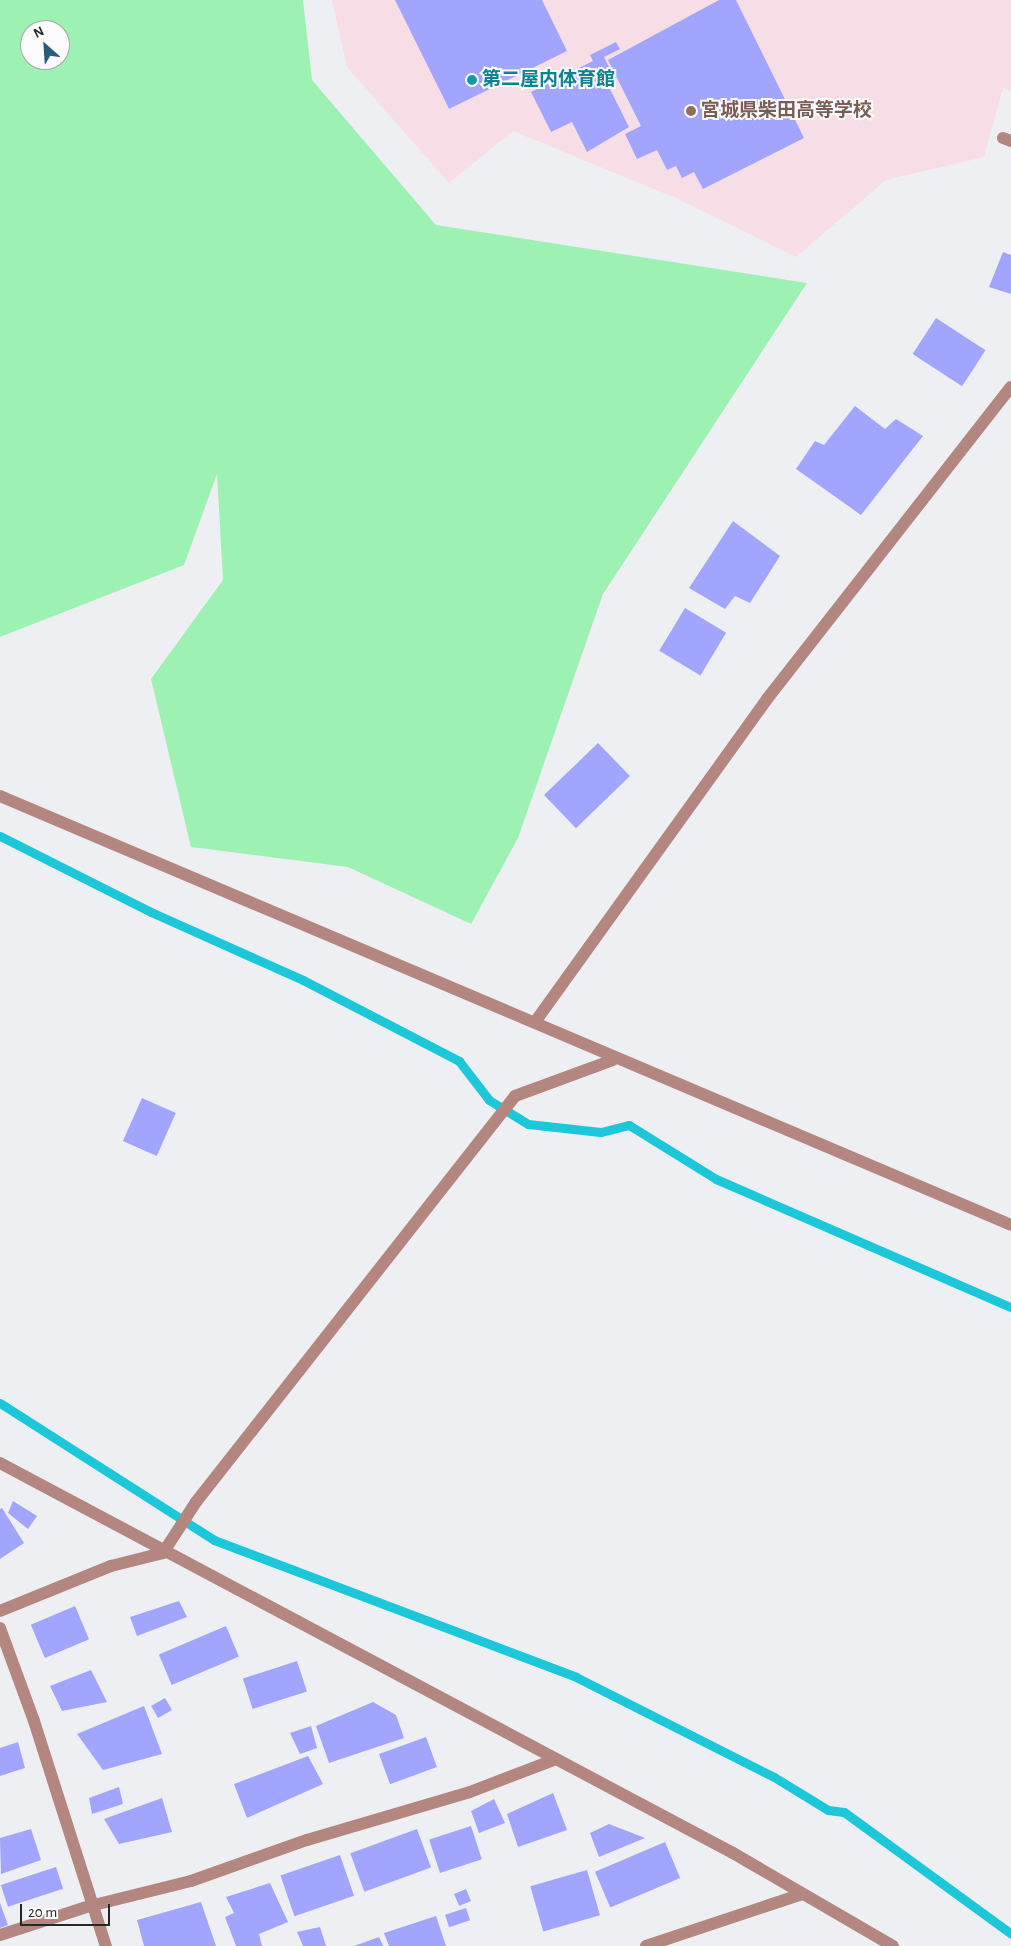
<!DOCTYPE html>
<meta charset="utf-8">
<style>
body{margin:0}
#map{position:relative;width:1011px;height:1946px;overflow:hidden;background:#eeeff3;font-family:"Alegreya Sans","Noto Sans JP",sans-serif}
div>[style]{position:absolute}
.education>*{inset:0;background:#f7dde6}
.green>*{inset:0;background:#9df1b3}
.stream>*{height:9px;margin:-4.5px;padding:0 4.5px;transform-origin:4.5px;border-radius:4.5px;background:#1cc7da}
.building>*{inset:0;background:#a1a5fe;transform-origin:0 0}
.minor>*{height:12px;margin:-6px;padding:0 6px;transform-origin:6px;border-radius:6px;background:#b48680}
.dots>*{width:14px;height:14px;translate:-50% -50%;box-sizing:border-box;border:2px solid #fcfcff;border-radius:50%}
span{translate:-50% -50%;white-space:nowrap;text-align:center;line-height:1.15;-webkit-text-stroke:4px #fcfcff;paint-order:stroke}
.culture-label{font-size:19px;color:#0d838f;font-weight:700}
.left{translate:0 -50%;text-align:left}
.education-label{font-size:19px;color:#785e54;font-weight:700}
.north{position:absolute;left:20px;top:20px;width:50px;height:50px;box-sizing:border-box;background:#fcfcff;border:1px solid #a7a7a9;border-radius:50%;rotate:334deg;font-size:14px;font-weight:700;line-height:20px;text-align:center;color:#272728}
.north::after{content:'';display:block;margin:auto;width:18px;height:22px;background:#285c79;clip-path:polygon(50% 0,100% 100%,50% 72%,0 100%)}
.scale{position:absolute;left:20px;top:1904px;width:90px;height:22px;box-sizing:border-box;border:2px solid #272728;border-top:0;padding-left:6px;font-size:15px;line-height:18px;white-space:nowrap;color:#272728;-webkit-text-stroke:4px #fcfcff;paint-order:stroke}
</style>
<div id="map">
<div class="education">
<i style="clip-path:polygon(332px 0,1011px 0,1011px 91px,1003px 88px,984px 157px,886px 180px,796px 257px,678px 199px,513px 131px,449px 183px,347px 67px)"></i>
</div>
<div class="green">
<i style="clip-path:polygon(evenodd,0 0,303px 0,312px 80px,436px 225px,807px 283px,603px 594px,518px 838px,471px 924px,348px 867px,191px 847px,151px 679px,223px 580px,217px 474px,184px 565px,0 637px,0 0,30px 30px,60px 30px,60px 60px,30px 60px,30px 30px)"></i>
</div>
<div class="stream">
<i style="left:0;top:836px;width:169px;rotate:26.7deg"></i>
<i style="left:151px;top:912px;width:167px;rotate:24.1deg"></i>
<i style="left:303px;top:980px;width:176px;rotate:27.4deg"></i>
<i style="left:459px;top:1061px;width:49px;rotate:52.4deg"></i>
<i style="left:489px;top:1100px;width:46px;rotate:31.6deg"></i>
<i style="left:528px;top:1124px;width:73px;rotate:6.3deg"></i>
<i style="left:601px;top:1132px;width:29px;rotate:-14deg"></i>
<i style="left:629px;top:1125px;width:102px;rotate:31.8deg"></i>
<i style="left:716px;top:1179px;width:322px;rotate:23.5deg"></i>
<i style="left:0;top:1403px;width:254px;rotate:32.6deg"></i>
<i style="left:214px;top:1540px;width:387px;rotate:20.7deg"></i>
<i style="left:576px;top:1677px;width:222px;rotate:26.8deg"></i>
<i style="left:774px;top:1777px;width:63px;rotate:31.4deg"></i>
<i style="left:828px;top:1810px;width:16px;rotate:7deg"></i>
<i style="left:844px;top:1812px;width:207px;rotate:36.1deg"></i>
</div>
<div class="building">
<i style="clip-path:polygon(395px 0,542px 0,567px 51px,449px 109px)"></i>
<i style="clip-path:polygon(719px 0,736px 0,804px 138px,703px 189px,694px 172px,682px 178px,676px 166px,667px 170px,657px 150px,637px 159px,625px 134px,641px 126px,608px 60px)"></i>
<i style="clip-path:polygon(616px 42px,620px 49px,604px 57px,610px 69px,602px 73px,629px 127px,587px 152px,572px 122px,551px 132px,531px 92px,593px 61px,590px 55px)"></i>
<i style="clip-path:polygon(1003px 252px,1011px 255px,1011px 294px,989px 287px)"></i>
<i style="left:936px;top:318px;width:59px;height:43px;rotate:33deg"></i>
<i style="clip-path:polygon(855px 406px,885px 429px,896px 419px,923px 436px,861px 515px,796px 469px,815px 441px,824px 445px)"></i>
<i style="clip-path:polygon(733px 521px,780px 556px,750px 603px,735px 596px,725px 609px,689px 588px)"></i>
<i style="left:685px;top:608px;width:48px;height:50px;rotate:31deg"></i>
<i style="left:598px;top:743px;width:46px;height:75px;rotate:46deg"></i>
<i style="left:142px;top:1098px;width:37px;height:47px;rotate:24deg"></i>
<i style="clip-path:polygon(13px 1501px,37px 1516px,28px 1529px,8px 1513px)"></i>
<i style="clip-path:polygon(2px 1508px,24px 1543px,0 1559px,0 1509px)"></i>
<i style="clip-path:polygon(179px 1601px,187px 1617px,137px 1636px,130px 1617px)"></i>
<i style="left:75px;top:1606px;width:36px;height:48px;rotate:67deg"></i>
<i style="left:226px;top:1626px;width:33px;height:73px;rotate:67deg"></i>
<i style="left:297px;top:1661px;width:32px;height:57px;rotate:72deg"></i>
<i style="clip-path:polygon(91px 1670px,107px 1702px,62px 1711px,50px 1686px)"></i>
<i style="left:165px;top:1698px;width:14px;height:16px;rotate:60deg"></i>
<i style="clip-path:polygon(373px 1702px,396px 1715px,404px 1738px,329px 1763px,316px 1726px)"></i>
<i style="clip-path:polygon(144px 1706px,162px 1754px,103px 1770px,77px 1734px)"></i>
<i style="clip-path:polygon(311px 1726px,317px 1748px,300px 1754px,290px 1733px)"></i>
<i style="left:426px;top:1737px;width:32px;height:50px;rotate:70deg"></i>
<i style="clip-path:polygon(18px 1742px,25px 1768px,0 1776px,0 1748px)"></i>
<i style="clip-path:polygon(308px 1756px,323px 1784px,247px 1818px,234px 1784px)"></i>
<i style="clip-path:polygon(119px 1787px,123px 1804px,92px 1814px,89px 1798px)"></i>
<i style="clip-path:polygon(553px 1793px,567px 1830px,518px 1847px,507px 1814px)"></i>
<i style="clip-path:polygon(162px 1798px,172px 1832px,119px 1844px,104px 1819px)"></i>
<i style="clip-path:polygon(494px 1799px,505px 1823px,479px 1833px,471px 1811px)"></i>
<i style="clip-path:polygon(609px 1824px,645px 1838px,599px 1857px,590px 1833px)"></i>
<i style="left:471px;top:1826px;width:35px;height:44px;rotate:72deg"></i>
<i style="clip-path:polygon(31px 1829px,41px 1860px,1px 1874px,0 1838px)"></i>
<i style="left:417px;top:1829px;width:41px;height:71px;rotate:70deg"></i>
<i style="left:665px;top:1842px;width:39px;height:76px;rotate:67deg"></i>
<i style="left:340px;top:1855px;width:43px;height:63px;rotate:71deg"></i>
<i style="left:56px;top:1867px;width:23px;height:58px;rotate:72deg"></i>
<i style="left:587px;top:1870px;width:47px;height:59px;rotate:74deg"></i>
<i style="clip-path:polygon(270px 1883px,288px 1922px,259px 1934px,262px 1946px,236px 1946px,225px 1917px,234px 1913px,226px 1897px)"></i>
<i style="left:466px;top:1889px;width:13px;height:13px;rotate:67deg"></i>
<i style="clip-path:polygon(201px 1902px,216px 1946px,144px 1946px,137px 1920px)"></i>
<i style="clip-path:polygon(0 1903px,8px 1925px,0 1928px)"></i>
<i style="left:466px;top:1908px;width:13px;height:22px;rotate:72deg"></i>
<i style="clip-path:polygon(436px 1916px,446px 1946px,389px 1946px,384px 1933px)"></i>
<i style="clip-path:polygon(320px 1927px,326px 1946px,303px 1946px,297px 1932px)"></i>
<i style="clip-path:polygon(379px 1937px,383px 1946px,354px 1946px)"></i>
</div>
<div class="minor">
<i style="left:1003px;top:138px;width:9px;rotate:21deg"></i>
<i style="left:0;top:796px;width:1098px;rotate:22.99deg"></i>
<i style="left:535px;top:1022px;width:398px;rotate:-54.3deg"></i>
<i style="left:767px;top:699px;width:396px;rotate:-52deg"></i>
<i style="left:0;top:1463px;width:830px;rotate:28.02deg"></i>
<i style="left:733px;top:1853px;width:185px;rotate:30.2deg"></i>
<i style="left:0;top:1611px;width:120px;rotate:-22.1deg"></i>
<i style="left:111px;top:1566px;width:54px;rotate:-14deg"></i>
<i style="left:163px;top:1553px;width:61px;rotate:-57.1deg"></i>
<i style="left:196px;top:1502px;width:516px;rotate:-51.84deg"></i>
<i style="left:515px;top:1096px;width:104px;rotate:-20.2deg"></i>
<i style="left:0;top:1628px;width:99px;rotate:69.9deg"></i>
<i style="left:34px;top:1721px;width:236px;rotate:72.3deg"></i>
<i style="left:0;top:1935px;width:95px;rotate:-17.9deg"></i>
<i style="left:90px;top:1906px;width:104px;rotate:-13.9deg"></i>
<i style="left:191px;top:1881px;width:123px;rotate:-19.5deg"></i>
<i style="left:307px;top:1840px;width:170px;rotate:-16.4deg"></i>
<i style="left:470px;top:1792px;width:92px;rotate:-21deg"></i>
<i style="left:646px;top:1946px;width:164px;rotate:-18.4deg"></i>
</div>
<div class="dots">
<i style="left:472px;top:80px;background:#0f9aa8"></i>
<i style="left:691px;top:111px;background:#8d6e63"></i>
</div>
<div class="culture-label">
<span class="left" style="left:482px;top:80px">第二屋内体育館</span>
</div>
<div class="education-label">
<span class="left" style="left:701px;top:111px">宮城県柴田高等学校</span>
</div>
<div class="north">N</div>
<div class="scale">20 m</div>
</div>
